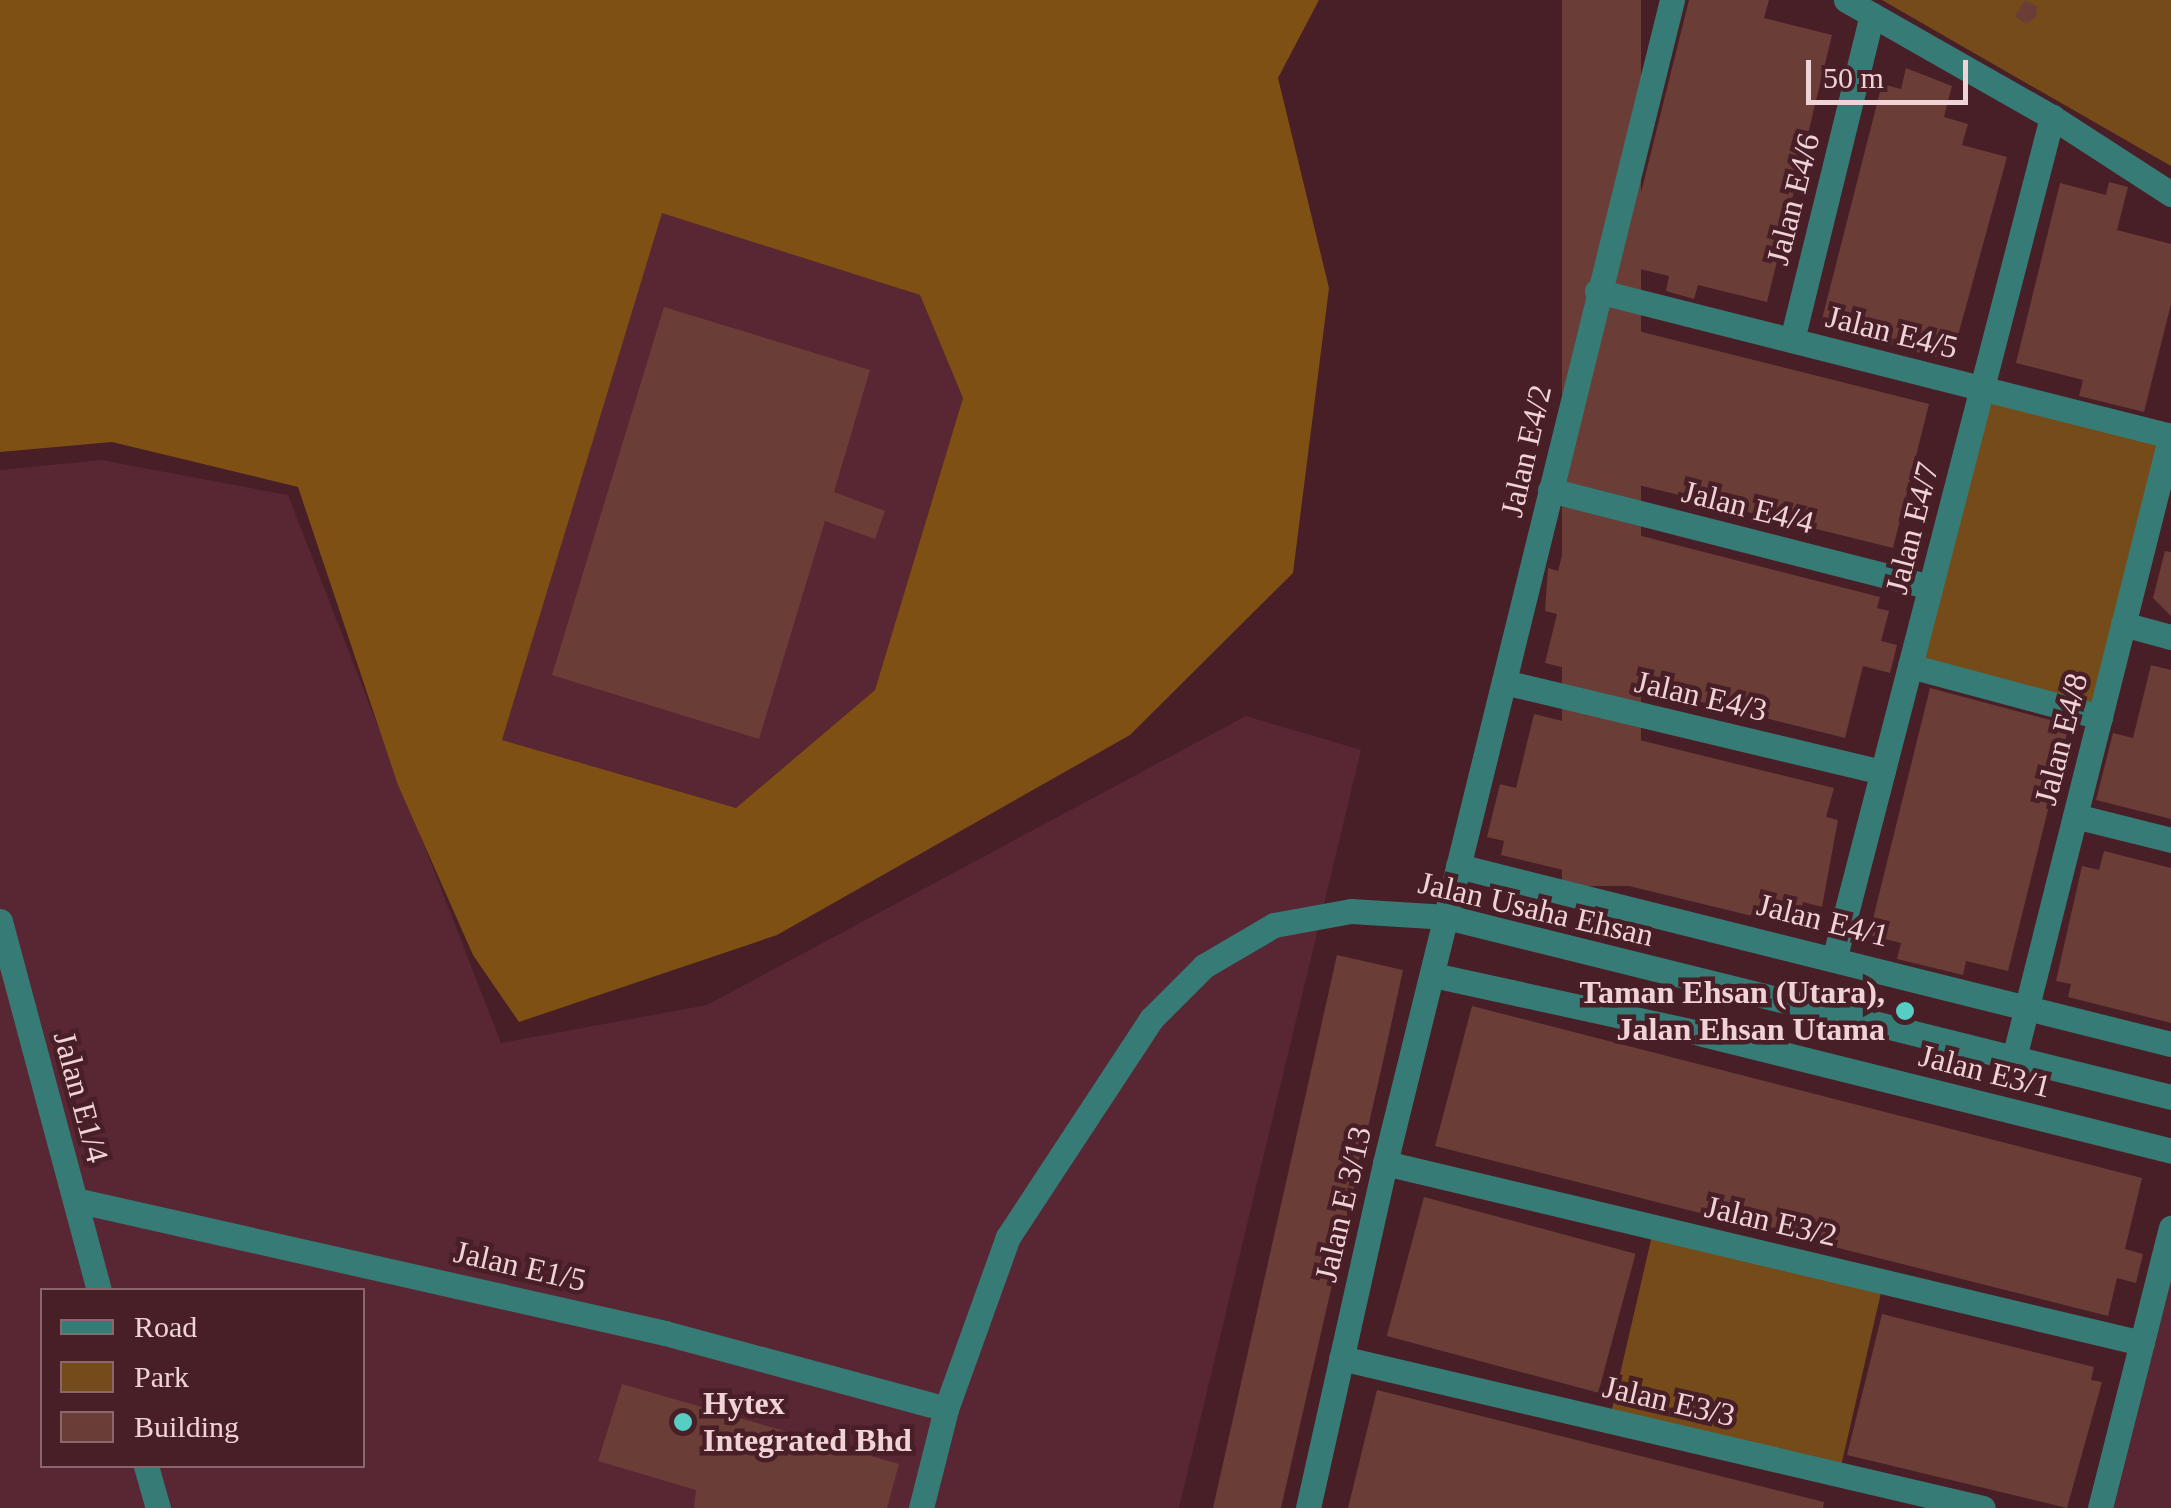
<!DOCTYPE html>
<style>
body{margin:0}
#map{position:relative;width:2171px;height:1508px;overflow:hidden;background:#481e27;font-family:Georgia,serif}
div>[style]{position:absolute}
.built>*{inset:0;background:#582733}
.green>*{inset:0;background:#754c19;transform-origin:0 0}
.forest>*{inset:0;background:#7f5013}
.building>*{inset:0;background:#6b3d37;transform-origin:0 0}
.minor>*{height:25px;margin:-12.5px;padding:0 12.5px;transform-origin:12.5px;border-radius:12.5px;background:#367b75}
.dots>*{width:28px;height:28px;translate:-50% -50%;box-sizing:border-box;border:5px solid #481e27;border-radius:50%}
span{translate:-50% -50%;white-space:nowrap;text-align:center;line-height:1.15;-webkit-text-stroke:9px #481e27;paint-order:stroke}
.street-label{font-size:32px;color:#f0d3d7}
.poi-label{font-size:32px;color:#f0d3d7;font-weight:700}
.right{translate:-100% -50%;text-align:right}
.left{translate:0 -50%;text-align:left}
.legend{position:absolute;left:40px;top:1288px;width:325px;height:180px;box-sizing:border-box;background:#481e27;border:2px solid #8b666d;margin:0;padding:12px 18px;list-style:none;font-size:30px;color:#f0d3d7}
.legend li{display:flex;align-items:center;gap:20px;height:50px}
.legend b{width:50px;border:2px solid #8b666d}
.scale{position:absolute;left:1806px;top:60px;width:162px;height:45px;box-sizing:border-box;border:5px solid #f0d3d7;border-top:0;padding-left:12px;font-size:30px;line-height:35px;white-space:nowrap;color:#f0d3d7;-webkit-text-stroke:8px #481e27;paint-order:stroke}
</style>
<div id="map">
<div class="built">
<i style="clip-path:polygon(662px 212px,920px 295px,963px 398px,875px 690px,736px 808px,502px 740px)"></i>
<i style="clip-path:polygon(evenodd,101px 460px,288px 495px,501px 1043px,707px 1005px,1246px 716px,1361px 750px,1179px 1508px,0 1508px,0 470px,101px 460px,42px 1290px,362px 1290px,362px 1466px,42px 1466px,42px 1290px)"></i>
<i style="clip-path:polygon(2171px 1279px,2171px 1508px,2114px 1508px)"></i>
</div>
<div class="green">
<i style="clip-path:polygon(1882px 0,2171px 0,2171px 166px,1934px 30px)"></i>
<i style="left:1981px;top:388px;width:196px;height:287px;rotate:14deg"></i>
<i style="left:1654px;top:1227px;width:236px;height:199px;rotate:13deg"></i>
</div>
<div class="forest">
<i style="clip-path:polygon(evenodd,0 0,1319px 0,1278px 78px,1329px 288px,1293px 573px,1130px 735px,777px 935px,519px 1022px,473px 955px,398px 785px,298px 487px,112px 442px,0 452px,0 0,662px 213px,920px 295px,963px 398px,875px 690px,736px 808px,502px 740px,662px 213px)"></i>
</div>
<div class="building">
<i style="left:1562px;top:0;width:79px;height:886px"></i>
<i style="clip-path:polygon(1689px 0,1769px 0,1764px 18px,1832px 35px,1767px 302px,1698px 285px,1694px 299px,1666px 291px,1669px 276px,1623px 265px)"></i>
<i style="clip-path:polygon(2025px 0,2037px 6px,2036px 17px,2026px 24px,2015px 16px)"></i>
<i style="clip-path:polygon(1906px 68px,1952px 86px,1944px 117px,1968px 124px,1962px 145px,2007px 157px,1951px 361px,1820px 327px,1882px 84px,1901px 89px)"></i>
<i style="clip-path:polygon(2109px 182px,2128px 187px,2117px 230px,2171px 244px,2171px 304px,2144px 412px,2079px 396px,2083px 380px,2016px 363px,2060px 183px,2106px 195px)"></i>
<i style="clip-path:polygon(664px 307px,870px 370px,834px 492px,885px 511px,875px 539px,825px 521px,759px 739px,552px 675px)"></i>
<i style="clip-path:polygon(1634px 330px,1929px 404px,1893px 548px,1598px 475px,1601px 460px,1579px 446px,1590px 399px,1601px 401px,1608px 372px,1623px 376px)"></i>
<i style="clip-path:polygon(1583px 521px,1880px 597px,1877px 608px,1889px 611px,1881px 641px,1897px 645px,1890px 673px,1863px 666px,1845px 738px,1545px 663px,1557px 614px,1545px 611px,1548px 568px,1558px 571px,1568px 532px,1579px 535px)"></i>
<i style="clip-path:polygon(2165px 551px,2171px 552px,2171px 616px,2153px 598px)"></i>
<i style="clip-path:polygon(2151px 665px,2171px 670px,2171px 819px,2096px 800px,2113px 733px,2133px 738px)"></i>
<i style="clip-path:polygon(1930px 688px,2069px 725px,2008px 971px,1966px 961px,1963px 975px,1897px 959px,1901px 943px,1869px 935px)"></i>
<i style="clip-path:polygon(1534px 714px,1834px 788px,1826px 817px,1838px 820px,1822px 907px,1803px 902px,1797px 927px,1501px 855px,1504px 841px,1487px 837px,1500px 784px,1516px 788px)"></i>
<i style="clip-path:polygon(2104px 851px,2171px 868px,2171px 1023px,2068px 997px,2071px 984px,2056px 981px,2082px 866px,2099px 870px)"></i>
<i style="clip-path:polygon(1337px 955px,1403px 970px,1382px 1066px,1281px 1508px,1213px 1508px)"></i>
<i style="clip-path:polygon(1472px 1006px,2142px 1178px,2125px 1249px,2143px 1254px,2136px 1283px,2117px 1278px,2108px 1316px,1435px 1146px)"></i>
<i style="left:1424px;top:1197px;width:219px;height:144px;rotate:15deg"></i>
<i style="clip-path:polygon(1882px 1314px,2094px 1367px,2091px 1380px,2102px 1382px,2067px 1508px,1847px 1455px)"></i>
<i style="clip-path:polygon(622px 1384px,899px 1464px,887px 1508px,694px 1508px,696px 1490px,598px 1461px)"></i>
<i style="clip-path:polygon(1377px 1390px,1824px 1502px,1823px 1508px,1348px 1508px)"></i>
</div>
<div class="minor">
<i style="left:1846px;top:0;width:237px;rotate:29.6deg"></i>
<i style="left:2052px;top:117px;width:142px;rotate:32.9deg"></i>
<i style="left:1597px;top:291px;width:592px;rotate:14.18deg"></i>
<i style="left:1792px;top:340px;width:335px;rotate:-76.2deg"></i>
<i style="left:1550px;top:490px;width:392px;rotate:14.3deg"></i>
<i style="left:2123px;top:624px;width:50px;rotate:15.2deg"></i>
<i style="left:1910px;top:666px;width:197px;rotate:15deg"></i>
<i style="left:1504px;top:682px;width:389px;rotate:13.4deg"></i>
<i style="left:2075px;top:816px;width:99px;rotate:14deg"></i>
<i style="left:1458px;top:866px;width:735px;rotate:14.02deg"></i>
<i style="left:0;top:921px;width:382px;rotate:75deg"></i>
<i style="left:1835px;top:956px;width:867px;rotate:-75.5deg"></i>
<i style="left:1433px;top:975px;width:276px;rotate:12.3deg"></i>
<i style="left:1703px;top:1034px;width:482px;rotate:14deg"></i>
<i style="left:2014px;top:1058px;width:642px;rotate:-75.86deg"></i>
<i style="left:1385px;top:1163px;width:778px;rotate:13.38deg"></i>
<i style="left:75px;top:1200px;width:605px;rotate:12.7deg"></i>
<i style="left:665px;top:1333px;width:291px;rotate:15.1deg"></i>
<i style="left:1341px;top:1358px;width:659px;rotate:13.15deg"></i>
<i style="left:146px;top:1466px;width:44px;rotate:74.1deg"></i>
<i style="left:921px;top:1508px;width:102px;rotate:-75.8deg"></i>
<i style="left:946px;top:1409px;width:183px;rotate:-70.2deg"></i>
<i style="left:1008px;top:1237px;width:261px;rotate:-56.7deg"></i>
<i style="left:1151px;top:1019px;width:75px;rotate:-45deg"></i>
<i style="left:1204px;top:966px;width:81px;rotate:-30.4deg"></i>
<i style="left:1274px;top:925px;width:78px;rotate:-10.3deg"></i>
<i style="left:1351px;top:911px;width:96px;rotate:3.6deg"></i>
<i style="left:1447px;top:917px;width:746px;rotate:13.96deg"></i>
<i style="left:1308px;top:1508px;width:353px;rotate:-77.4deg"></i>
<i style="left:1385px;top:1163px;width:1198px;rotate:-76.14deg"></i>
<i style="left:2100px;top:1508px;width:289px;rotate:-75.8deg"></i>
</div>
<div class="dots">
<i style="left:1905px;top:1011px;background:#56cec4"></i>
<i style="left:683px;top:1422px;background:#56cec4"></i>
</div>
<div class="street-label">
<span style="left:1793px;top:199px;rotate:-76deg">Jalan E4/6</span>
<span style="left:1892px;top:332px;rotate:14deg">Jalan E4/5</span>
<span style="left:1526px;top:451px;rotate:-77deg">Jalan E4/2</span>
<span style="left:1748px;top:507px;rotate:14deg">Jalan E4/4</span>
<span style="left:1912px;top:528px;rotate:-76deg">Jalan E4/7</span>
<span style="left:1701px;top:696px;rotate:13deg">Jalan E4/3</span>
<span style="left:2061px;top:739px;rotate:-76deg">Jalan E4/8</span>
<span style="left:1536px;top:909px;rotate:13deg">Jalan Usaha Ehsan</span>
<span style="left:1823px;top:920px;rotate:14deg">Jalan E4/1</span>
<span style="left:1985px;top:1071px;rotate:14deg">Jalan E3/1</span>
<span style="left:81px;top:1097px;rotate:75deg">Jalan E1/4</span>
<span style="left:1343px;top:1204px;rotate:-77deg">Jalan E 3/13</span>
<span style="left:1771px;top:1221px;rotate:13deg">Jalan E3/2</span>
<span style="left:520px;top:1266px;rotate:13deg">Jalan E1/5</span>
<span style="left:1669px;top:1401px;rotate:13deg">Jalan E3/3</span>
</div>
<div class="poi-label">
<span class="right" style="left:1885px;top:1011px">Taman Ehsan (Utara),<br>Jalan Ehsan Utama</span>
<span class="left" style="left:703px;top:1422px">Hytex<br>Integrated Bhd</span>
</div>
<ul class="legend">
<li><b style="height:12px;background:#367b75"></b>Road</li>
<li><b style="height:28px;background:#754c19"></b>Park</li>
<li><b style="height:28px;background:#6b3d37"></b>Building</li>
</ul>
<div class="scale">50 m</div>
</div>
